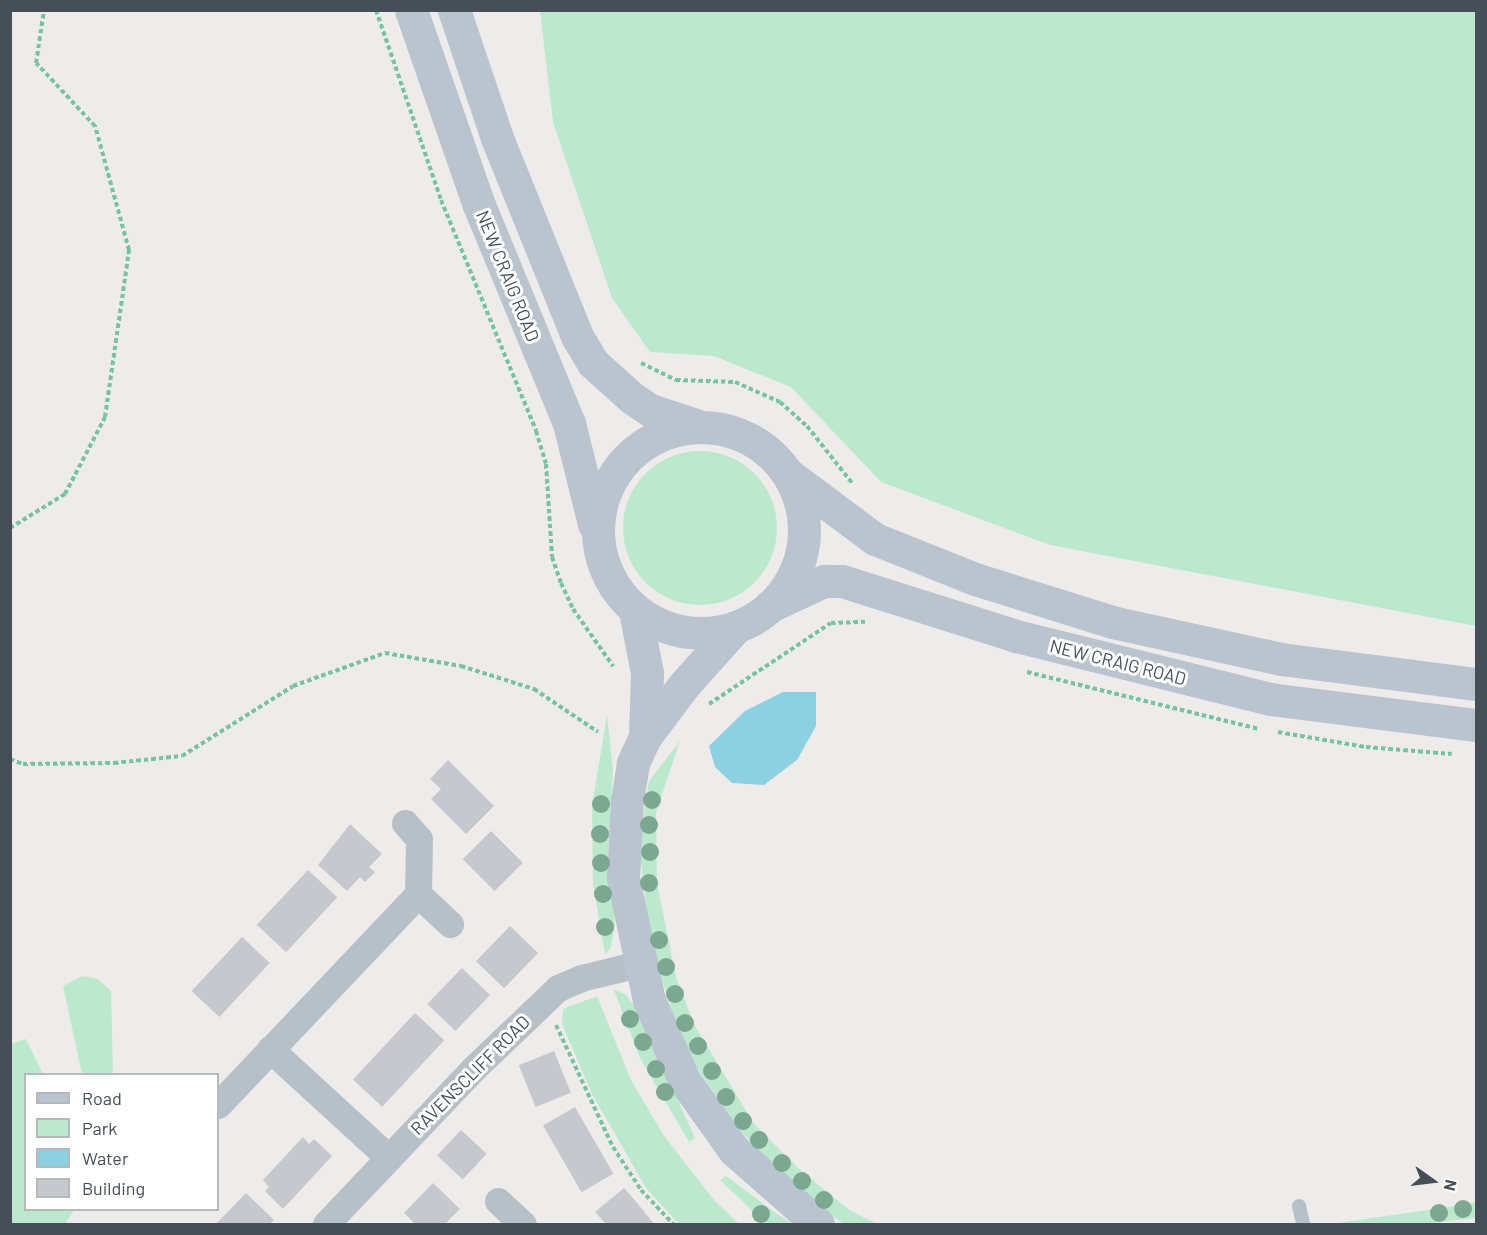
<!DOCTYPE html>
<style>
body{margin:0}
#map{position:relative;width:1487px;height:1235px;overflow:hidden;background:#eeebeb;font-family:Barlow,sans-serif}
div>[style]{position:absolute}
.green>*{inset:0;background:#bce9ce}
.round{border-radius:50%}
.water>*{inset:0;background:#8dd0e2}
.building>*{inset:0;background:#c6c8ce;transform-origin:0 0}
.path>*{height:4px;margin-top:-2px;transform-origin:0;background:repeating-linear-gradient(90deg,#78c39f 0 4.5px,transparent 0 7.5px)}
.lane>*{height:14px;margin:-7px;padding:0 7px;transform-origin:7px;border-radius:7px;background:#b8c0c7}
.street>*{height:27px;margin:-13.5px;padding:0 13.5px;transform-origin:13.5px;border-radius:13.5px;background:#b8c0c7}
.secondary>*{height:33px;margin:-16.5px;padding:0 16.5px;transform-origin:16.5px;border-radius:16.5px;background:#bac4ce}
.secondary>.ring{margin:-16.5px;padding:0;box-sizing:content-box;background:none;border:33px solid #bac4ce;border-radius:50%}
.trees>*{width:18px;height:18px;margin:-9px;border-radius:50%;background:#7ca791}
span{translate:-50% -50%;white-space:nowrap;text-align:center;line-height:1.15;-webkit-text-stroke:6px #fff;paint-order:stroke}
.street-label{font-size:18px;color:#464f57}
.frame{position:absolute;inset:0;border:12px solid #464f57;pointer-events:none}
.legend{position:absolute;left:24px;top:1073px;width:195px;height:138px;box-sizing:border-box;background:#fff;border:2px solid #b5b9bc;margin:0;padding:8px 10px;list-style:none;font-size:18px;color:#464f57}
.legend li{display:flex;align-items:center;gap:12px;height:30px}
.legend b{width:30px;border:2px solid #b5b9bc}
.north{position:absolute;left:1403px;top:1151px;width:60px;height:60px;-webkit-text-stroke:4px #fff;paint-order:stroke;rotate:104deg;font-size:16px;font-weight:700;line-height:24px;text-align:center;color:#464f57}
.north::after{content:'';display:block;margin:auto;width:21px;height:27px;background:#464f57;clip-path:polygon(50% 0,100% 100%,50% 72%,0 100%)}
</style>
<div id="map">
<div class="green">
<i style="clip-path:polygon(540px 11px,1476px 11px,1476px 626px,1050px 545px,881px 482px,791px 387px,714px 356px,650px 352px,612px 298px,553px 122px)"></i>
<i class="round" style="left:623px;top:451px;width:154px;height:154px"></i>
<i style="clip-path:polygon(607px 715px,613px 771px,608px 852px,615px 923px,611px 947px,605px 954px,593px 884px,592px 806px)"></i>
<i style="clip-path:polygon(680px 741px,656px 812px,657px 883px,676px 977px,695px 1026px,754px 1124px,797px 1167px,849px 1210px,877px 1224px,844px 1224px,802px 1195px,768px 1162px,735px 1124px,695px 1065px,671px 1009px,650px 940px,639px 845px,649px 781px)"></i>
<i style="clip-path:polygon(82px 976px,98px 979px,111px 991px,113px 1074px,82px 1074px,63px 986px)"></i>
<i style="clip-path:polygon(614px 990px,625px 994px,638px 1011px,695px 1138px,689px 1142px,640px 1058px)"></i>
<i style="clip-path:polygon(597px 996px,631px 1080px,664px 1136px,714px 1200px,739px 1224px,679px 1224px,646px 1188px,592px 1094px,562px 1024px,563px 1009px)"></i>
<i style="clip-path:polygon(26px 1039px,43px 1074px,26px 1074px,26px 1210px,74px 1210px,65px 1224px,11px 1224px,11px 1044px)"></i>
<i style="clip-path:polygon(726px 1176px,773px 1211px,792px 1224px,766px 1224px,720px 1180px)"></i>
<i style="clip-path:polygon(1476px 1203px,1476px 1218px,1422px 1224px,1331px 1224px)"></i>
</div>
<div class="water">
<i style="clip-path:polygon(783px 692px,816px 692px,816px 726px,797px 760px,764px 785px,732px 783px,715px 767px,709px 746px,745px 711px)"></i>
</div>
<div class="building">
<i style="clip-path:polygon(448px 760px,494px 806px,466px 834px,431px 799px,441px 789px,430px 779px)"></i>
<i style="clip-path:polygon(350px 824px,382px 854px,369px 867px,375px 872px,365px 882px,360px 877px,347px 891px,318px 865px)"></i>
<i style="left:491px;top:831px;width:45px;height:40px;rotate:45deg"></i>
<i style="left:308px;top:870px;width:40px;height:75px;rotate:43deg"></i>
<i style="left:510px;top:926px;width:39px;height:49px;rotate:44deg"></i>
<i style="left:242px;top:937px;width:38px;height:74px;rotate:43deg"></i>
<i style="left:462px;top:968px;width:39px;height:50px;rotate:44deg"></i>
<i style="left:415px;top:1013px;width:40px;height:91px;rotate:43deg"></i>
<i style="left:554px;top:1051px;width:45px;height:38px;rotate:68deg"></i>
<i style="left:575px;top:1107px;width:77px;height:37px;rotate:60deg"></i>
<i style="left:461px;top:1130px;width:35px;height:35px;rotate:43deg"></i>
<i style="clip-path:polygon(303px 1137px,309px 1144px,314px 1139px,332px 1156px,283px 1209px,265px 1191px,269px 1187px,263px 1180px)"></i>
<i style="clip-path:polygon(433px 1183px,460px 1209px,445px 1224px,415px 1224px,404px 1213px)"></i>
<i style="clip-path:polygon(624px 1188px,638px 1204px,654px 1224px,606px 1224px,595px 1212px)"></i>
<i style="clip-path:polygon(246px 1193px,274px 1220px,270px 1224px,216px 1224px)"></i>
</div>
<div class="path">
<i style="left:376px;top:10px;width:201px;rotate:71.1deg"></i>
<i style="left:441px;top:200px;width:250px;rotate:67.6deg"></i>
<i style="left:536px;top:431px;width:34px;rotate:73deg"></i>
<i style="left:546px;top:464px;width:93px;rotate:86.3deg"></i>
<i style="left:552px;top:557px;width:28px;rotate:71deg"></i>
<i style="left:561px;top:583px;width:29px;rotate:65deg"></i>
<i style="left:573px;top:609px;width:70px;rotate:54.9deg"></i>
<i style="left:641px;top:363px;width:39px;rotate:26deg"></i>
<i style="left:676px;top:380px;width:59px;rotate:1.9deg"></i>
<i style="left:735px;top:382px;width:49px;rotate:24deg"></i>
<i style="left:780px;top:402px;width:36px;rotate:42deg"></i>
<i style="left:807px;top:426px;width:73px;rotate:51.7deg"></i>
<i style="left:10px;top:528px;width:65px;rotate:-31.7deg"></i>
<i style="left:65px;top:494px;width:87px;rotate:-62.5deg"></i>
<i style="left:105px;top:417px;width:169px;rotate:-81.8deg"></i>
<i style="left:129px;top:250px;width:129px;rotate:-105.3deg"></i>
<i style="left:95px;top:126px;width:86px;rotate:-133.1deg"></i>
<i style="left:36px;top:63px;width:54px;rotate:-81.4deg"></i>
<i style="left:1027px;top:672px;width:239px;rotate:13.8deg"></i>
<i style="left:709px;top:704px;width:146px;rotate:-33.6deg"></i>
<i style="left:831px;top:623px;width:34px;rotate:-2deg"></i>
<i style="left:1278px;top:732px;width:89px;rotate:9.7deg"></i>
<i style="left:1366px;top:747px;width:86px;rotate:4.7deg"></i>
<i style="left:10px;top:759px;width:14px;rotate:21deg"></i>
<i style="left:23px;top:764px;width:91px;rotate:-0.6deg"></i>
<i style="left:114px;top:763px;width:68px;rotate:-5.9deg"></i>
<i style="left:182px;top:756px;width:131px;rotate:-32.2deg"></i>
<i style="left:293px;top:686px;width:98px;rotate:-19.7deg"></i>
<i style="left:385px;top:653px;width:77px;rotate:9.7deg"></i>
<i style="left:461px;top:666px;width:77px;rotate:17.5deg"></i>
<i style="left:534px;top:689px;width:77px;rotate:33.9deg"></i>
<i style="left:556px;top:1025px;width:135px;rotate:65deg"></i>
<i style="left:613px;top:1147px;width:51px;rotate:56.9deg"></i>
<i style="left:641px;top:1190px;width:47px;rotate:46.7deg"></i>
</div>
<div class="lane">
<i style="left:1299px;top:1206px;width:18px;rotate:77deg"></i>
</div>
<div class="street">
<i style="left:405px;top:823px;width:21px;rotate:49deg"></i>
<i style="left:419px;top:839px;width:55px;rotate:91deg"></i>
<i style="left:418px;top:894px;width:44px;rotate:43.2deg"></i>
<i style="left:270px;top:1049px;width:161px;rotate:42.5deg"></i>
<i style="left:218px;top:1105px;width:291px;rotate:-46.5deg"></i>
<i style="left:498px;top:1201px;width:34px;rotate:43deg"></i>
<i style="left:326px;top:1224px;width:214px;rotate:-46.5deg"></i>
<i style="left:473px;top:1069px;width:117px;rotate:-43.6deg"></i>
<i style="left:558px;top:988px;width:25px;rotate:-23deg"></i>
<i style="left:581px;top:978px;width:60px;rotate:-13.6deg"></i>
</div>
<div class="secondary">
<i style="left:411px;top:10px;width:207px;rotate:70.8deg"></i>
<i style="left:479px;top:205px;width:236px;rotate:67.6deg"></i>
<i style="left:569px;top:423px;width:104px;rotate:76.1deg"></i>
<i style="left:454px;top:10px;width:135px;rotate:71.4deg"></i>
<i style="left:497px;top:138px;width:216px;rotate:68deg"></i>
<i style="left:578px;top:338px;width:29px;rotate:59deg"></i>
<i style="left:593px;top:363px;width:52px;rotate:41.9deg"></i>
<i style="left:632px;top:398px;width:22px;rotate:34deg"></i>
<i style="left:650px;top:410px;width:48px;rotate:18.1deg"></i>
<i class="ring" style="left:598px;top:427px;width:173px;height:173px"></i>
<i style="left:789px;top:475px;width:107px;rotate:36.7deg"></i>
<i style="left:875px;top:539px;width:108px;rotate:21.8deg"></i>
<i style="left:975px;top:579px;width:144px;rotate:17.4deg"></i>
<i style="left:1112px;top:622px;width:173px;rotate:12.3deg"></i>
<i style="left:1281px;top:659px;width:197px;rotate:7.3deg"></i>
<i style="left:770px;top:606px;width:60px;rotate:-24.8deg"></i>
<i style="left:824px;top:581px;width:18px"></i>
<i style="left:842px;top:581px;width:182px;rotate:17.5deg"></i>
<i style="left:1016px;top:636px;width:262px;rotate:13.9deg"></i>
<i style="left:1270px;top:699px;width:208px;rotate:7.2deg"></i>
<i style="left:635px;top:611px;width:63px;rotate:79deg"></i>
<i style="left:647px;top:673px;width:64px;rotate:91.8deg"></i>
<i style="left:736px;top:627px;width:78px;rotate:131.9deg"></i>
<i style="left:684px;top:685px;width:65px;rotate:126.9deg"></i>
<i style="left:645px;top:737px;width:29px;rotate:115deg"></i>
<i style="left:633px;top:763px;width:37px;rotate:99deg"></i>
<i style="left:627px;top:800px;width:78px;rotate:92.9deg"></i>
<i style="left:623px;top:878px;width:125px;rotate:78deg"></i>
<i style="left:649px;top:1000px;width:87px;rotate:66.4deg"></i>
<i style="left:684px;top:1080px;width:86px;rotate:54.5deg"></i>
<i style="left:734px;top:1150px;width:112px;rotate:41.4deg"></i>
</div>
<div class="trees">
<i style="left:652px;top:800px"></i>
<i style="left:601px;top:804px"></i>
<i style="left:649px;top:825px"></i>
<i style="left:600px;top:834px"></i>
<i style="left:650px;top:852px"></i>
<i style="left:601px;top:863px"></i>
<i style="left:649px;top:883px"></i>
<i style="left:603px;top:894px"></i>
<i style="left:605px;top:927px"></i>
<i style="left:659px;top:940px"></i>
<i style="left:666px;top:967px"></i>
<i style="left:675px;top:994px"></i>
<i style="left:630px;top:1019px"></i>
<i style="left:685px;top:1023px"></i>
<i style="left:643px;top:1042px"></i>
<i style="left:698px;top:1046px"></i>
<i style="left:656px;top:1069px"></i>
<i style="left:712px;top:1071px"></i>
<i style="left:665px;top:1092px"></i>
<i style="left:726px;top:1097px"></i>
<i style="left:743px;top:1121px"></i>
<i style="left:759px;top:1140px"></i>
<i style="left:782px;top:1163px"></i>
<i style="left:802px;top:1181px"></i>
<i style="left:824px;top:1200px"></i>
<i style="left:1463px;top:1209px"></i>
<i style="left:1439px;top:1213px"></i>
<i style="left:761px;top:1214px"></i>
</div>
<div class="street-label">
<span style="left:508px;top:276px;rotate:68deg">NEW CRAIG ROAD</span>
<span style="left:1118px;top:662px;rotate:14deg">NEW CRAIG ROAD</span>
<span style="left:470px;top:1075px;rotate:-45deg">RAVENSCLIFF ROAD</span>
</div>
<div class="frame"></div>
<ul class="legend">
<li><b style="height:8px;background:#bac4ce"></b>Road</li>
<li><b style="height:16px;background:#bce9ce"></b>Park</li>
<li><b style="height:16px;background:#8dd0e2"></b>Water</li>
<li><b style="height:16px;background:#c6c8ce"></b>Building</li>
</ul>
<div class="north">N</div>
</div>
